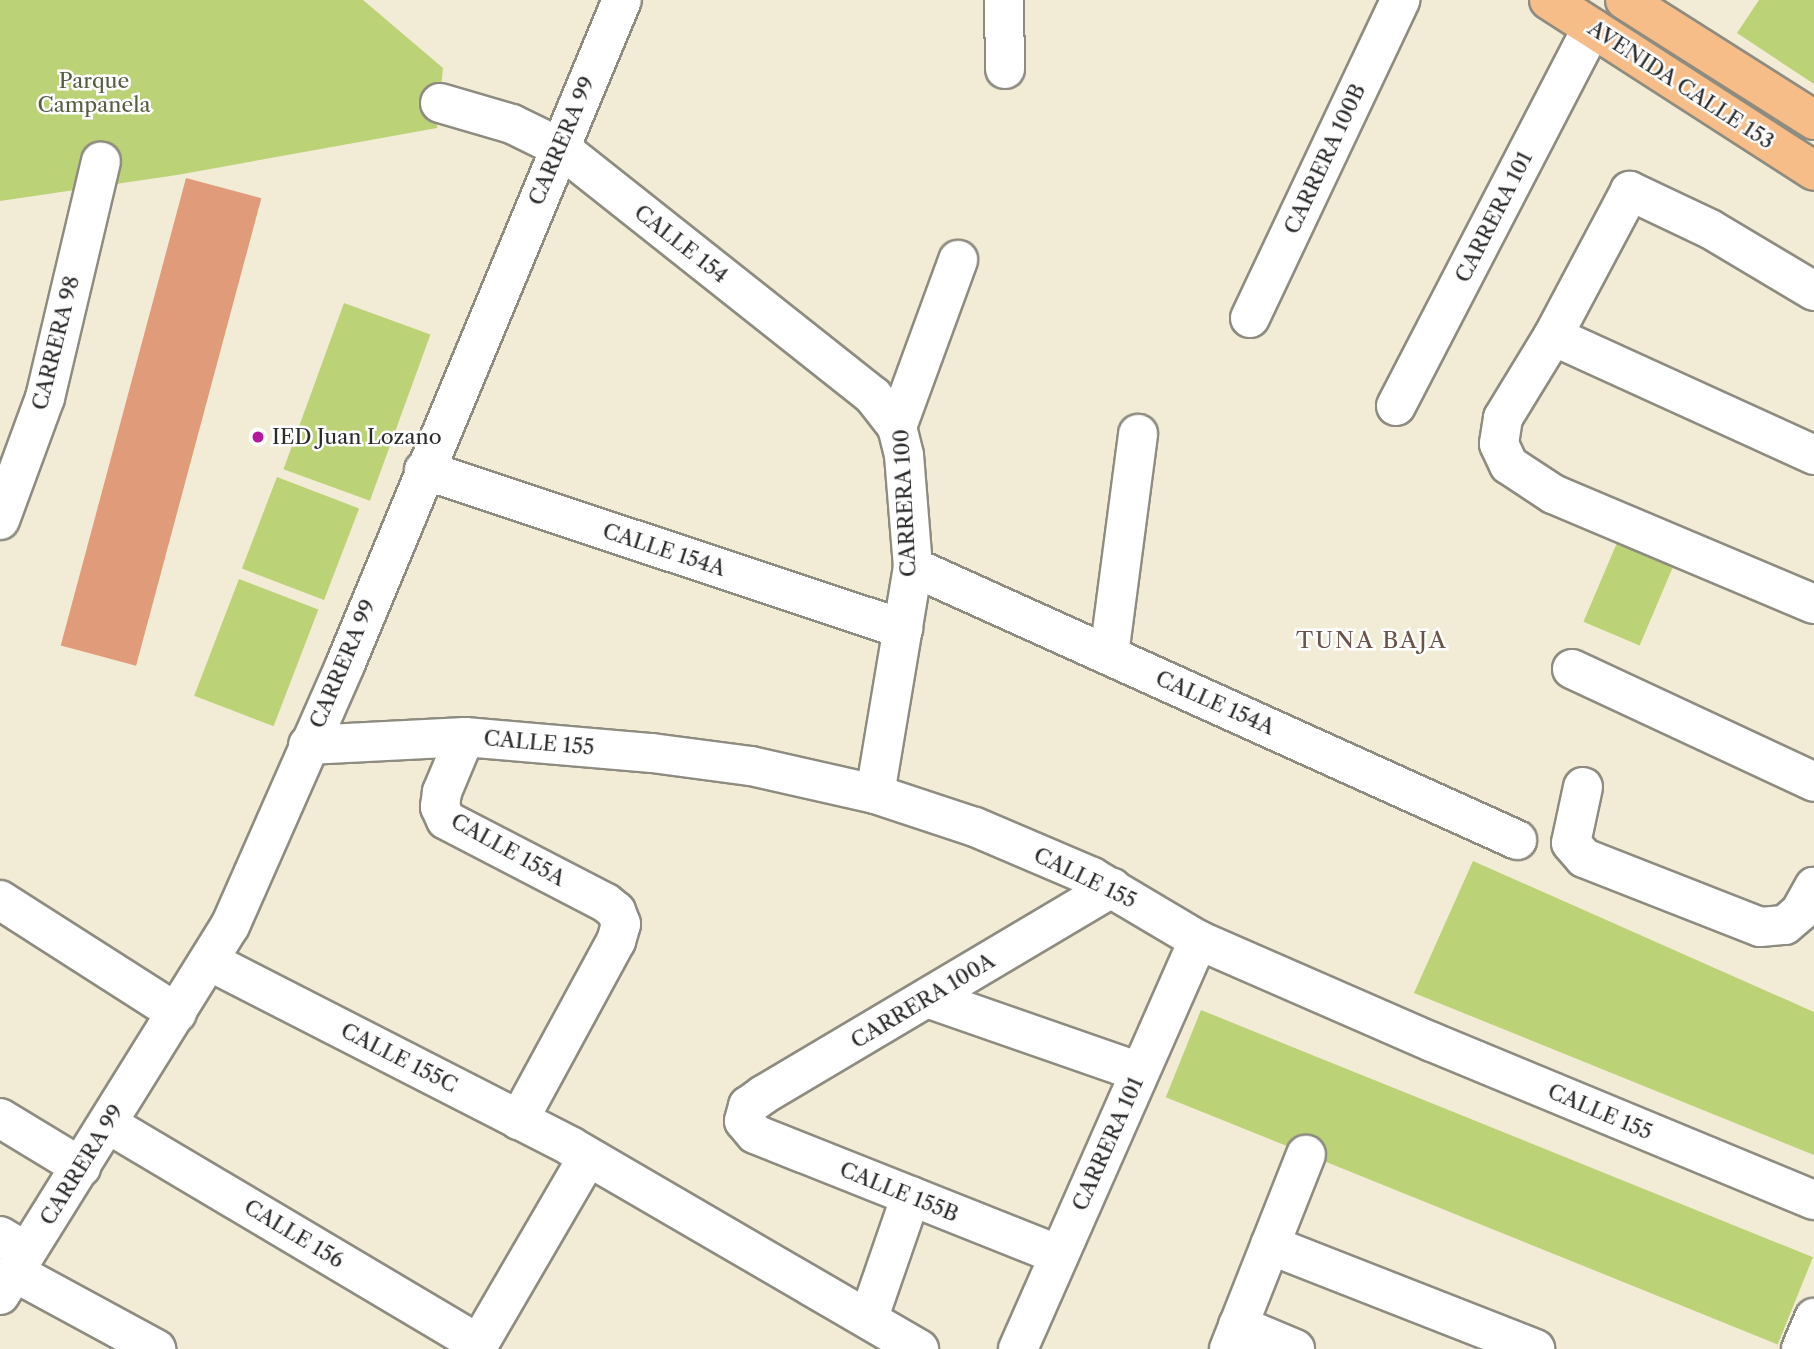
<!DOCTYPE html>
<style>
body{margin:0}
#map{position:relative;width:1814px;height:1349px;overflow:hidden;background:#f2ecd6;font-family:"Libre Caslon Text",serif}
div>[style]{position:absolute}
.green>*{inset:0;background:#bcd276;transform-origin:0 0}
.building>*{inset:0;background:#e09c7a;transform-origin:0 0}
.roads{filter:drop-shadow(2px 0 #8e8c80) drop-shadow(-2px 0 #8e8c80) drop-shadow(0 2px #8e8c80) drop-shadow(0 -2px #8e8c80)}
.minor>*{height:38px;margin:-19px;padding:0 19px;transform-origin:19px;border-radius:19px;background:#fff}
.major>*{height:38px;margin:-19px;padding:0 19px;transform-origin:19px;border-radius:19px;background:#f7bd88}
.dots>*{width:19px;height:19px;translate:-50% -50%;box-sizing:border-box;border:4px solid #fff;border-radius:50%}
span{translate:-50% -50%;white-space:nowrap;text-align:center;line-height:1.15;-webkit-text-stroke:5px #fff;paint-order:stroke}
.park-label{font-size:21px;color:#565d42}
.street-label{font-size:21px;color:#2b2b2b}
.poi-label{font-size:21px;color:#2b2b2b}
.left{translate:0 -50%;text-align:left}
.neighbourhood-label{font-size:23px;color:#6a5347;letter-spacing:2px}
</style>
<div id="map">
<div class="green">
<i style="clip-path:polygon(0 0,363px 0,443px 68px,437px 128px,177px 175px,0 201px)"></i>
<i style="clip-path:polygon(1759px 0,1814px 0,1814px 84px,1737px 33px)"></i>
<i style="left:344px;top:303px;width:92px;height:177px;rotate:20deg"></i>
<i style="left:277px;top:477px;width:88px;height:98px;rotate:21deg"></i>
<i style="left:1619px;top:538px;width:61px;height:91px;rotate:23deg"></i>
<i style="left:239px;top:579px;width:85px;height:125px;rotate:21deg"></i>
<i style="clip-path:polygon(1473px 861px,1814px 1012px,1814px 1155px,1414px 993px)"></i>
<i style="left:1201px;top:1010px;width:660px;height:94px;rotate:22deg"></i>
</div>
<div class="building">
<i style="left:186px;top:178px;width:78px;height:484px;rotate:15deg"></i>
</div>
<div class="roads">
<div class="minor">
<i style="left:1004px;top:0;width:69px;rotate:89.2deg"></i>
<i style="left:440px;top:103px;width:75px;rotate:16.3deg"></i>
<i style="left:512px;top:124px;width:52px;rotate:26.1deg"></i>
<i style="left:559px;top:147px;width:401px;rotate:38.4deg"></i>
<i style="left:873px;top:396px;width:39px;rotate:52deg"></i>
<i style="left:1814px;top:291px;width:121px;rotate:-149.2deg"></i>
<i style="left:1710px;top:229px;width:89px;rotate:-154.6deg"></i>
<i style="left:1630px;top:191px;width:164px;rotate:118deg"></i>
<i style="left:1553px;top:336px;width:96px;rotate:121.4deg"></i>
<i style="left:1503px;top:418px;width:26px;rotate:99deg"></i>
<i style="left:1499px;top:444px;width:23px;rotate:65deg"></i>
<i style="left:1509px;top:465px;width:53px;rotate:33.4deg"></i>
<i style="left:1553px;top:494px;width:283px;rotate:22.9deg"></i>
<i style="left:1250px;top:318px;width:352px;rotate:-64.7deg"></i>
<i style="left:1553px;top:336px;width:287px;rotate:24.5deg"></i>
<i style="left:1396px;top:406px;width:426px;rotate:-62.6deg"></i>
<i style="left:424px;top:470px;width:505px;rotate:18.36deg"></i>
<i style="left:0;top:520px;width:130px;rotate:-69.8deg"></i>
<i style="left:45px;top:398px;width:243px;rotate:-76.7deg"></i>
<i style="left:913px;top:567px;width:663px;rotate:24.32deg"></i>
<i style="left:1109px;top:655px;width:223px;rotate:-82.5deg"></i>
<i style="left:1572px;top:669px;width:267px;rotate:25deg"></i>
<i style="left:465px;top:737px;width:60px;rotate:112.7deg"></i>
<i style="left:442px;top:792px;width:15px;rotate:98deg"></i>
<i style="left:440px;top:807px;width:14px;rotate:65deg"></i>
<i style="left:446px;top:820px;width:180px;rotate:27.4deg"></i>
<i style="left:606px;top:903px;width:13px;rotate:39deg"></i>
<i style="left:616px;top:911px;width:14px;rotate:69deg"></i>
<i style="left:621px;top:924px;width:18px;rotate:106deg"></i>
<i style="left:616px;top:941px;width:204px;rotate:118.5deg"></i>
<i style="left:308px;top:745px;width:157px;rotate:-2.9deg"></i>
<i style="left:465px;top:737px;width:188px;rotate:4.9deg"></i>
<i style="left:652px;top:753px;width:100px;rotate:7.5deg"></i>
<i style="left:751px;top:766px;width:127px;rotate:12.7deg"></i>
<i style="left:875px;top:794px;width:105px;rotate:18.3deg"></i>
<i style="left:975px;top:827px;width:127px;rotate:23.1deg"></i>
<i style="left:1092px;top:877px;width:123px;rotate:30.7deg"></i>
<i style="left:1198px;top:940px;width:255px;rotate:23.6deg"></i>
<i style="left:1432px;top:1042px;width:413px;rotate:22.5deg"></i>
<i style="left:1583px;top:787px;width:57px;rotate:102.1deg"></i>
<i style="left:1571px;top:843px;width:20px;rotate:49deg"></i>
<i style="left:1584px;top:858px;width:189px;rotate:21.4deg"></i>
<i style="left:1760px;top:927px;width:25px;rotate:-5deg"></i>
<i style="left:1785px;top:925px;width:20px;rotate:-41deg"></i>
<i style="left:1800px;top:912px;width:29px;rotate:-61deg"></i>
<i style="left:875px;top:794px;width:230px;rotate:-80.5deg"></i>
<i style="left:913px;top:567px;width:112px;rotate:-94.6deg"></i>
<i style="left:904px;top:455px;width:29px;rotate:-104deg"></i>
<i style="left:897px;top:427px;width:178px;rotate:-69.9deg"></i>
<i style="left:0;top:900px;width:210px;rotate:32.6deg"></i>
<i style="left:209px;top:961px;width:406px;rotate:27.1deg"></i>
<i style="left:570px;top:1146px;width:404px;rotate:30.2deg"></i>
<i style="left:927px;top:998px;width:225px;rotate:19.2deg"></i>
<i style="left:0;top:1118px;width:95px;rotate:31.2deg"></i>
<i style="left:108px;top:1124px;width:431px;rotate:30.7deg"></i>
<i style="left:0;top:1236px;width:31px;rotate:31deg"></i>
<i style="left:1270px;top:1245px;width:285px;rotate:21.4deg"></i>
<i style="left:1059px;top:1255px;width:327px;rotate:-158.3deg"></i>
<i style="left:755px;top:1134px;width:17px;rotate:-130deg"></i>
<i style="left:744px;top:1121px;width:16px;rotate:-75deg"></i>
<i style="left:748px;top:1106px;width:19px;rotate:-36deg"></i>
<i style="left:763px;top:1095px;width:406px;rotate:-30.7deg"></i>
<i style="left:14px;top:1272px;width:162px;rotate:28.5deg"></i>
<i style="left:0;top:1295px;width:435px;rotate:-58.1deg"></i>
<i style="left:230px;top:926px;width:285px;rotate:-66.2deg"></i>
<i style="left:345px;top:665px;width:720px;rotate:-67.39deg"></i>
<i style="left:869px;top:1317px;width:128px;rotate:-70.9deg"></i>
<i style="left:1238px;top:1325px;width:62px;rotate:22.8deg"></i>
<i style="left:476px;top:1349px;width:221px;rotate:-59.8deg"></i>
<i style="left:1018px;top:1349px;width:447px;rotate:-66.2deg"></i>
<i style="left:1229px;top:1349px;width:209px;rotate:-68.4deg"></i>
<i style="left:1801px;top:1349px;width:34px;rotate:-67deg"></i>
</div>
<div class="major">
<i style="left:1549px;top:0;width:315px;rotate:32.8deg"></i>
<i style="left:1625px;top:0;width:224px;rotate:32.4deg"></i>
</div>
</div>
<div class="dots">
<i style="left:258px;top:437px;background:#b5179e"></i>
</div>
<div class="park-label">
<span style="left:94px;top:93px">Parque<br>Campanela</span>
</div>
<div class="street-label">
<span style="left:1681px;top:85px;rotate:33deg">AVENIDA CALLE 153</span>
<span style="left:562px;top:141px;rotate:-67deg">CARRERA 99</span>
<span style="left:1325px;top:159px;rotate:-65deg">CARRERA 100B</span>
<span style="left:1494px;top:217px;rotate:-63deg">CARRERA 101</span>
<span style="left:681px;top:244px;rotate:38deg">CALLE 154</span>
<span style="left:56px;top:343px;rotate:-76deg">CARRERA 98</span>
<span style="left:905px;top:503px;rotate:-93deg">CARRERA 100</span>
<span style="left:664px;top:550px;rotate:18deg">CALLE 154A</span>
<span style="left:343px;top:664px;rotate:-67deg">CARRERA 99</span>
<span style="left:1215px;top:703px;rotate:24deg">CALLE 154A</span>
<span style="left:539px;top:743px;rotate:5deg">CALLE 155</span>
<span style="left:508px;top:850px;rotate:29deg">CALLE 155A</span>
<span style="left:1085px;top:878px;rotate:26deg">CALLE 155</span>
<span style="left:923px;top:1001px;rotate:-31deg">CARRERA 100A</span>
<span style="left:399px;top:1058px;rotate:27deg">CALLE 155C</span>
<span style="left:1600px;top:1112px;rotate:23deg">CALLE 155</span>
<span style="left:1108px;top:1144px;rotate:-66deg">CARRERA 101</span>
<span style="left:82px;top:1165px;rotate:-58deg">CARRERA 99</span>
<span style="left:899px;top:1192px;rotate:22deg">CALLE 155B</span>
<span style="left:294px;top:1234px;rotate:31deg">CALLE 156</span>
</div>
<div class="poi-label">
<span class="left" style="left:272px;top:437px">IED Juan Lozano</span>
</div>
<div class="neighbourhood-label">
<span style="left:1372px;top:640px">TUNA BAJA</span>
</div>
</div>
